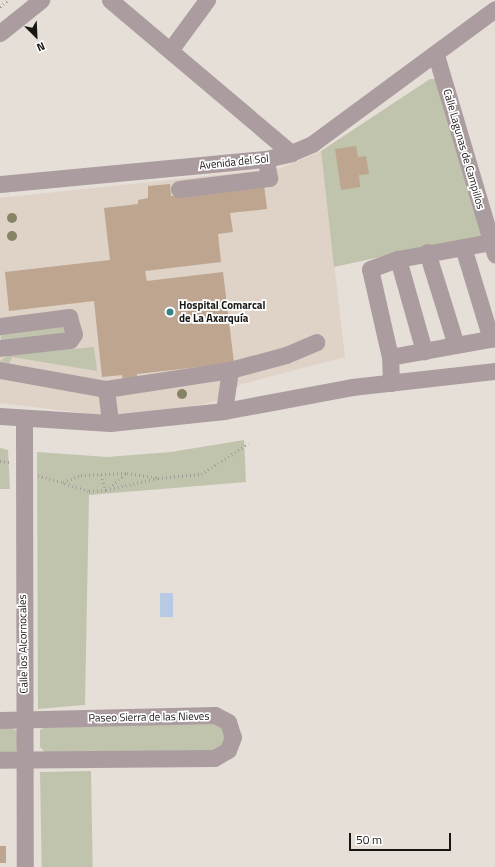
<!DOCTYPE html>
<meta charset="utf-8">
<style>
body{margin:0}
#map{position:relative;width:495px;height:867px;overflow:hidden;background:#e6dfd8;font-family:"Titillium Web",sans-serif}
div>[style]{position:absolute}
.built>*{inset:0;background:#dfd2c6}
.green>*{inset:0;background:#c0c4ad;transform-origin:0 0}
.water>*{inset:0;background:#b7c9e3;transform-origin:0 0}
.building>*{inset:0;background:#bda590;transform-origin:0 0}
.path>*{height:2.5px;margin-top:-1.25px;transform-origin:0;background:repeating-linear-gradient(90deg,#a49f99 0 1px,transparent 0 4px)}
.minor>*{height:17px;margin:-8.5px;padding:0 8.5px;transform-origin:8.5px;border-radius:8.5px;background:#ab9ca0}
.trees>*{width:10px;height:10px;margin:-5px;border-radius:50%;background:#858464}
.dots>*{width:11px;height:11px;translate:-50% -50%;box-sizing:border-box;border:2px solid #fff;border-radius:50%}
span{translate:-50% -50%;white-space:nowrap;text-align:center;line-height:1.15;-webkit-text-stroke:3.5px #fff;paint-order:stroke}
.street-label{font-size:11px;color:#181613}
.poi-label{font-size:11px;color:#181613;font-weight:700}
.left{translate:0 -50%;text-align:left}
.north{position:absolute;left:16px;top:16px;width:40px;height:40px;-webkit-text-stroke:3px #fff;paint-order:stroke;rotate:156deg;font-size:11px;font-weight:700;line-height:16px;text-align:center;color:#181613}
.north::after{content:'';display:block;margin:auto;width:14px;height:18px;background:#181613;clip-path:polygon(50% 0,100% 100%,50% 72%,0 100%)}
.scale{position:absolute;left:349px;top:833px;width:102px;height:18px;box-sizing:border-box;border:2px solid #181613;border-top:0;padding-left:5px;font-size:12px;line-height:14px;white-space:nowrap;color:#181613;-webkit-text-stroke:3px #fff;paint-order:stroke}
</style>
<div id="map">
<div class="built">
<i style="clip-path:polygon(321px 151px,345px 357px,242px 384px,220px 400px,182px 409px,100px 415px,0 403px,0 198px,281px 168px)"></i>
</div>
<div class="green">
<i style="clip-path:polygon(430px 79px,436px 79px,485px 240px,426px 247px,334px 267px,321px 151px)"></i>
<i style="left:67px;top:323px;width:14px;height:67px;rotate:86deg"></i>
<i style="clip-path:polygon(94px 347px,97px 371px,12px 357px,9px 364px,0 361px,8px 355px)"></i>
<i style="clip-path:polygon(244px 440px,246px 482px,89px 495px,85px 705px,38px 709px,37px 452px,107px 457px,171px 452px)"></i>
<i style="clip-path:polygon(0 448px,8px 450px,10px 489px,0 489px)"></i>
<i style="clip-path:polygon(213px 722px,226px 729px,225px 746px,218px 751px,47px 755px,40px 747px,40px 730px,48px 725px)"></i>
<i style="clip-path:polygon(0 726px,9px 726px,20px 733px,19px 747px,15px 752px,0 755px)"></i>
<i style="left:91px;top:771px;width:96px;height:51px;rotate:89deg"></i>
</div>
<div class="water">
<i style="left:160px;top:593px;width:13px;height:24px"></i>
</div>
<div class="building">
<i style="clip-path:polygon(356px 146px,358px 157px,366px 156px,369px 174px,359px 175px,360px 187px,341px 190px,335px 149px)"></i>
<i style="clip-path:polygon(170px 184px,171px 196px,264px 185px,267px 209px,230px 213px,233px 232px,218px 234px,221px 262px,145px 271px,147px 281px,223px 272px,234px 363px,137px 374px,137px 381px,123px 383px,122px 375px,102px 377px,94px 301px,9px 311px,5px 272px,110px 260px,104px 208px,138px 204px,138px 200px,148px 198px,148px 186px)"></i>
<i style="left:0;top:846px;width:6px;height:17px"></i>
</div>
<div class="path">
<i style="left:0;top:7px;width:11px;rotate:-41deg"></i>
<i style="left:0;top:461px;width:10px;rotate:6deg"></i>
<i style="left:38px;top:475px;width:53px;rotate:17.4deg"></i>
<i style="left:89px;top:491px;width:17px;rotate:-3deg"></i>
<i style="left:106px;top:490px;width:53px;rotate:-13deg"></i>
<i style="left:158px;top:478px;width:43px;rotate:-5.3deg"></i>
<i style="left:201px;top:474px;width:56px;rotate:-32.6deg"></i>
<i style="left:101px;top:475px;width:16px;rotate:72deg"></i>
<i style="left:106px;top:490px;width:27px;rotate:-39deg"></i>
<i style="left:63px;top:482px;width:19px;rotate:-21deg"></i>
<i style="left:81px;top:475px;width:46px;rotate:-2.5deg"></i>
<i style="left:127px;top:473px;width:31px;rotate:9deg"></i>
</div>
<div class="minor">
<i style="left:110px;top:0;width:237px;rotate:40.2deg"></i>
<i style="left:0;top:33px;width:53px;rotate:-38.8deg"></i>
<i style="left:171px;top:49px;width:61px;rotate:-53.7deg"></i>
<i style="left:436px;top:55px;width:208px;rotate:73.5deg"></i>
<i style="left:0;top:184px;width:267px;rotate:-5.4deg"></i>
<i style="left:266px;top:159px;width:26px;rotate:-13deg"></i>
<i style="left:291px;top:153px;width:23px;rotate:-23deg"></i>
<i style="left:312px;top:144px;width:227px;rotate:-36.4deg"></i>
<i style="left:179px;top:189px;width:91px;rotate:-7deg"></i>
<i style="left:269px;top:178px;width:19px;rotate:-99deg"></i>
<i style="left:463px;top:247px;width:96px;rotate:73.1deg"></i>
<i style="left:427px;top:252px;width:97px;rotate:72.7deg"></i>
<i style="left:398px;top:259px;width:96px;rotate:74.2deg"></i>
<i style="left:0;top:326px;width:70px;rotate:-7.4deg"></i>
<i style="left:69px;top:317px;width:18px;rotate:74deg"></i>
<i style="left:74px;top:334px;width:7px;rotate:124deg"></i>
<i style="left:70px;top:340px;width:70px;rotate:173.5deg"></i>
<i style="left:390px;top:357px;width:107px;rotate:-10.3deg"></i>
<i style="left:0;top:370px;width:108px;rotate:10.2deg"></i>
<i style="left:106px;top:389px;width:125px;rotate:-8.7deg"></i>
<i style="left:230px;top:370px;width:58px;rotate:-15deg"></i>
<i style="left:286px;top:355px;width:33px;rotate:-23deg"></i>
<i style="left:391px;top:383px;width:26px;rotate:-92deg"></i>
<i style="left:390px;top:357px;width:90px;rotate:-102.8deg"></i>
<i style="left:370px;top:269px;width:30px;rotate:-20deg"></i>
<i style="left:398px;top:259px;width:95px;rotate:-10.4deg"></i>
<i style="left:106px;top:389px;width:34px;rotate:83deg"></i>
<i style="left:224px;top:411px;width:41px;rotate:-81.7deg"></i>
<i style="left:0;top:416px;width:110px;rotate:3.6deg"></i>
<i style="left:110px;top:423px;width:115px;rotate:-6deg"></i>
<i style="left:224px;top:411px;width:130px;rotate:-10.6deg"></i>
<i style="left:352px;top:387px;width:144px;rotate:-6.4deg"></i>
<i style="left:24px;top:421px;width:446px;rotate:89.9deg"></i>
<i style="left:0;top:720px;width:215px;rotate:-1.3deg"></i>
<i style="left:215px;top:715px;width:15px;rotate:28deg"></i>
<i style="left:228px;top:722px;width:16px;rotate:72deg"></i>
<i style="left:233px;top:737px;width:14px;rotate:111deg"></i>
<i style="left:228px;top:750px;width:16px;rotate:150deg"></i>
<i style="left:214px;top:758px;width:214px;rotate:179.5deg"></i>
</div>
<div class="trees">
<i style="left:12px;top:218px"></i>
<i style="left:12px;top:236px"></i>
<i style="left:182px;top:394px"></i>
</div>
<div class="dots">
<i style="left:170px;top:312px;background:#398182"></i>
</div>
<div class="street-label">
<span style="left:464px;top:149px;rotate:74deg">Calle Lagunas de Campillos</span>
<span style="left:234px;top:162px;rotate:-6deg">Avenida del Sol</span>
<span style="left:23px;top:644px;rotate:-91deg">Calle los Alcornocales</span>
<span style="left:149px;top:717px;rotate:-1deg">Paseo Sierra de las Nieves</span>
</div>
<div class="poi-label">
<span class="left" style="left:179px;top:312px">Hospital Comarcal<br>de La Axarquía</span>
</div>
<div class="north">N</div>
<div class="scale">50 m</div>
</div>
